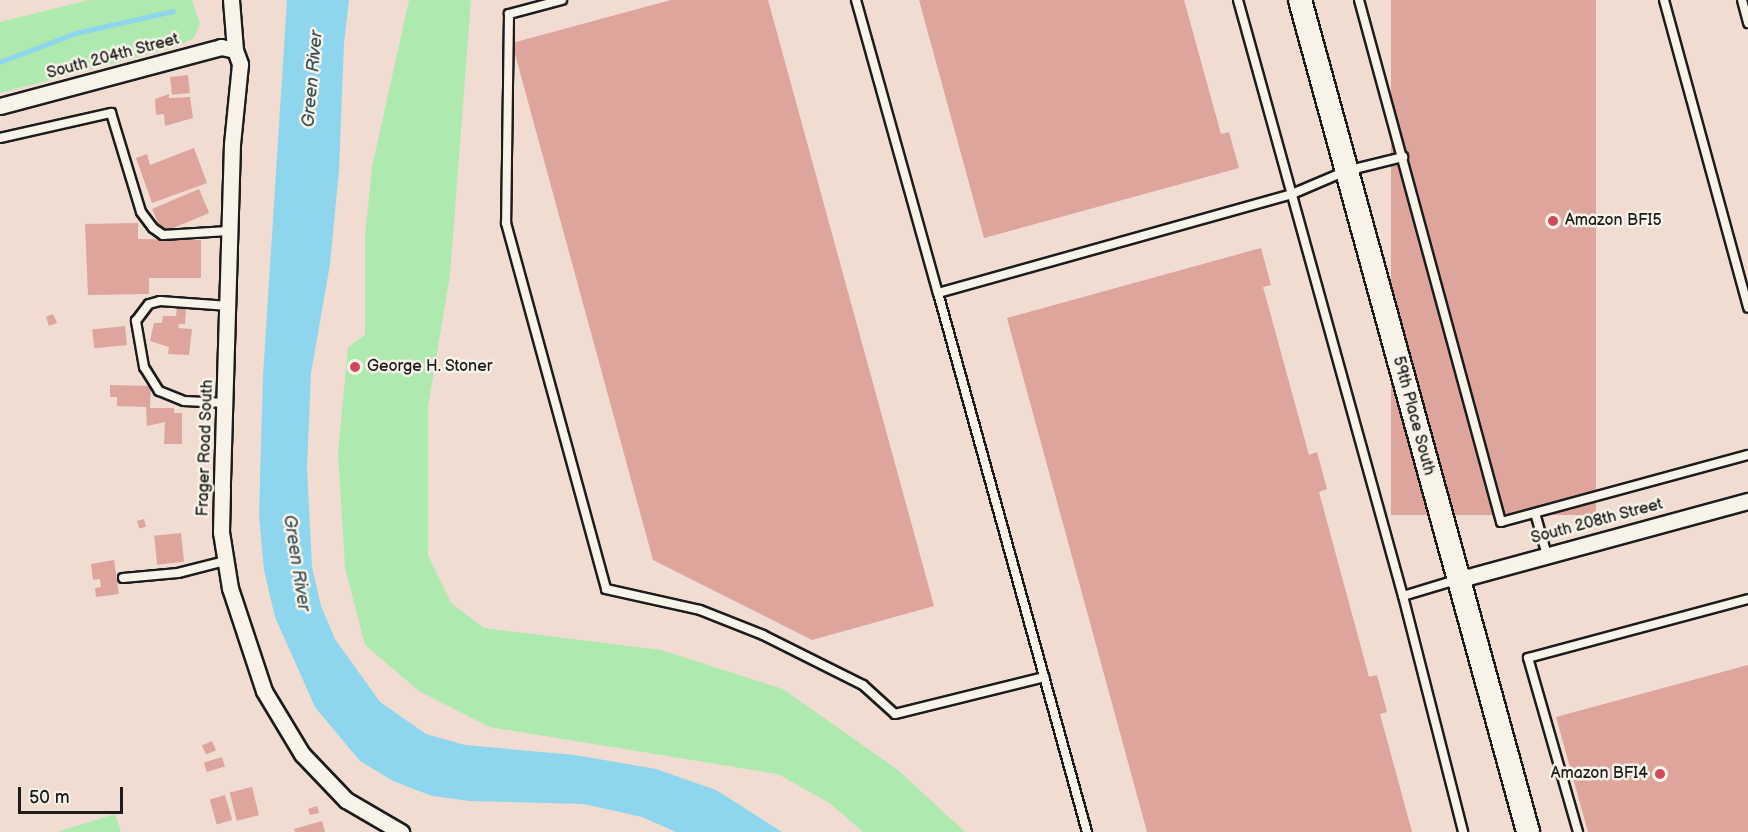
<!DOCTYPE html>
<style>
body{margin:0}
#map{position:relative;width:1748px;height:832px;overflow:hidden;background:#f0dcd1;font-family:"Balsamiq Sans",sans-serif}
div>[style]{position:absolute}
.green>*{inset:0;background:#aeeab0}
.water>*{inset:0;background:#8dd6ee}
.stream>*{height:4.5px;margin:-2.25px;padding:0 2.25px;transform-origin:2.25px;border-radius:2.25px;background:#8dd6ee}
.building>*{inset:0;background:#dea59c;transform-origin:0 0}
.roads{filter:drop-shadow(2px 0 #1c1c1c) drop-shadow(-2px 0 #1c1c1c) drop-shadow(0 2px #1c1c1c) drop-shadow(0 -2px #1c1c1c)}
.lane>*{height:8px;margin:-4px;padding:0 4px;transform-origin:4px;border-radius:4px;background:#f7f3e8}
.street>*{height:15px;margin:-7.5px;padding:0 7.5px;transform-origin:7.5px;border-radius:7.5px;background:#f7f3e8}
.secondary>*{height:22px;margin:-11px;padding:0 11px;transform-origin:11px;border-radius:11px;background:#f7f3e8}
.dots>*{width:16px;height:16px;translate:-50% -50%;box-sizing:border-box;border:3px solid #f7f3e8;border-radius:50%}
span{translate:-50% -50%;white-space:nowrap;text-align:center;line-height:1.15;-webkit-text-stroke:5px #f7f3e8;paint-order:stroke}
.street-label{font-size:16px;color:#1c1c1c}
.poi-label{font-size:16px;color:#1c1c1c}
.left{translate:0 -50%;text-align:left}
.right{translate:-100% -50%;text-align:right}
.water-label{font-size:18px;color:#3e545b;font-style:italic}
.scale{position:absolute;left:18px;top:787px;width:105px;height:27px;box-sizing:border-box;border:3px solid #1c1c1c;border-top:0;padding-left:8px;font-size:18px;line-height:21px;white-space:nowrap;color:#1c1c1c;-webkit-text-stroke:4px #f7f3e8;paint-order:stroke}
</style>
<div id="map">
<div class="green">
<i style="clip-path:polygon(89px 0,192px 0,200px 24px,194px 38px,175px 47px,0 93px,0 22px)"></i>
<i style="clip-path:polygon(409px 0,471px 0,450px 275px,428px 407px,428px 555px,451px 603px,484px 628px,661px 650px,783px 689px,898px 770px,965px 832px,863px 832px,831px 804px,778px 774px,489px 727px,419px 691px,365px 645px,345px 568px,338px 453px,348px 347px,365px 335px,365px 237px,372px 167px)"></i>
<i style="clip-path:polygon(115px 814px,121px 832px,57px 832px)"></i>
</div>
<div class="water">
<i style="clip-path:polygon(287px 0,349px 0,344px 43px,339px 170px,330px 264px,311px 373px,307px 468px,312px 567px,321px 606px,335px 639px,380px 702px,426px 734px,465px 745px,575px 755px,656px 769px,716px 790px,782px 832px,676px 832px,642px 817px,584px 804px,470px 801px,432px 796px,393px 781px,360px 761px,315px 707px,275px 617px,264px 570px,259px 515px,263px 376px)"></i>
</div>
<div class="stream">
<i style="left:0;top:62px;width:81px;rotate:-20.9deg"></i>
<i style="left:76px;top:33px;width:99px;rotate:-12.8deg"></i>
</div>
<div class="building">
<i style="clip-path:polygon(671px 0,768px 0,934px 606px,812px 640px,653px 560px,512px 43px)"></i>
<i style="clip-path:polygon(919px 0,1184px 0,1221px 134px,1229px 132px,1239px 168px,984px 238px)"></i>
<i style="left:1391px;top:0;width:205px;height:515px"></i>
<i style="left:188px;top:75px;width:18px;height:18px;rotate:84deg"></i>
<i style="clip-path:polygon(169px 94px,169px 98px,190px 97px,193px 118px,165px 126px,164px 114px,156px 115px,155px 99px)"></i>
<i style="clip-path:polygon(194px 148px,207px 183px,152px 203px,136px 158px,147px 154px,150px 165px)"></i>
<i style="left:199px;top:189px;width:26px;height:51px;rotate:67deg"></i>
<i style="clip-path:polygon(138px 223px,138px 239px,201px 240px,201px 278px,149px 278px,149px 294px,88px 295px,85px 224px)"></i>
<i style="clip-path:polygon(1261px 248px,1271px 285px,1263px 287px,1309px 455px,1317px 452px,1327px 489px,1319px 492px,1369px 677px,1377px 675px,1387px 712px,1380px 714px,1412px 832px,1147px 832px,1007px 318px)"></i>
<i style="clip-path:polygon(177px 306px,186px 307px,185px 324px,179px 324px,178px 328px,192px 329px,189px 355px,168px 354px,169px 347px,150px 341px,154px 323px,162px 323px,163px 316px,176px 316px)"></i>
<i style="clip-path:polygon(53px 314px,57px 323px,49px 326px,46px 317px)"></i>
<i style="left:125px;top:326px;width:19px;height:33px;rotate:84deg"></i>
<i style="clip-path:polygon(110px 385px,151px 386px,150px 408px,174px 408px,174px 413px,182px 413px,182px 444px,164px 444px,165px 422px,147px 426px,146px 407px,117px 406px,117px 397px,110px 397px)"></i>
<i style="left:144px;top:519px;width:8px;height:7px;rotate:76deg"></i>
<i style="left:181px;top:533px;width:29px;height:27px;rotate:84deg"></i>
<i style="clip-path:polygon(114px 560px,119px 594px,96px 597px,95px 588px,101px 587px,100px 579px,93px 580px,91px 564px)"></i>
<i style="clip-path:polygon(1748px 665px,1748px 832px,1588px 832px,1556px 717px)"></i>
<i style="left:212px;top:741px;width:10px;height:11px;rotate:66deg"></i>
<i style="left:222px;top:757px;width:10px;height:19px;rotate:73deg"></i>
<i style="left:252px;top:787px;width:29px;height:23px;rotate:76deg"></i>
<i style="left:225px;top:795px;width:26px;height:16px;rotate:74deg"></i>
<i style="clip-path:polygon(317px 806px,319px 813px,310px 815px,308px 809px)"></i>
<i style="clip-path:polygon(322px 821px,325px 832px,295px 832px,294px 829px)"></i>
</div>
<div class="roads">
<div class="lane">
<i style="left:562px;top:0;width:55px;rotate:165.2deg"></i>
<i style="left:509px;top:14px;width:209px;rotate:90.8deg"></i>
<i style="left:506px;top:223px;width:379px;rotate:74.7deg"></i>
<i style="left:606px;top:589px;width:96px;rotate:12.6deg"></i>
<i style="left:700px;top:610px;width:68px;rotate:21.6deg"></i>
<i style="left:763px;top:635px;width:112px;rotate:26.6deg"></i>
<i style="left:863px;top:685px;width:43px;rotate:42.2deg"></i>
<i style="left:895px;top:714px;width:154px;rotate:-13.9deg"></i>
<i style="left:856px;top:0;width:304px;rotate:74.4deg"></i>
<i style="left:1238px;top:0;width:618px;rotate:74.53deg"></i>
<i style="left:1403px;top:596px;width:244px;rotate:75.7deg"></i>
<i style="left:1359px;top:0;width:541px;rotate:74.78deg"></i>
<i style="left:1501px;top:522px;width:256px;rotate:-15.2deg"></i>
<i style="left:1664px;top:0;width:319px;rotate:74.7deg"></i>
<i style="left:1742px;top:0;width:24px;rotate:75deg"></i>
<i style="left:0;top:138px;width:114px;rotate:-12.7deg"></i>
<i style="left:111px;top:113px;width:103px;rotate:73.1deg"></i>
<i style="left:141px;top:212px;width:20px;rotate:53deg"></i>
<i style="left:153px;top:228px;width:12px;rotate:35deg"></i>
<i style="left:163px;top:235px;width:65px;rotate:-3.5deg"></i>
<i style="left:226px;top:403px;width:42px;rotate:-177.3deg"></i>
<i style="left:184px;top:401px;width:27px;rotate:-158deg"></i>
<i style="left:159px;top:391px;width:28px;rotate:-122deg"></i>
<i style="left:144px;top:367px;width:47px;rotate:-99.9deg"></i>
<i style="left:136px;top:321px;width:21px;rotate:-53deg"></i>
<i style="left:149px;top:304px;width:11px;rotate:-15deg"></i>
<i style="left:160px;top:301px;width:69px;rotate:4.1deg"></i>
<i style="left:1535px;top:513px;width:44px;rotate:74.1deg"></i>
<i style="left:123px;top:578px;width:55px;rotate:-5.2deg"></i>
<i style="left:178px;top:573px;width:49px;rotate:-14.3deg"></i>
<i style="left:1403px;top:596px;width:55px;rotate:-16.8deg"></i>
<i style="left:1087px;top:832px;width:559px;rotate:-105.45deg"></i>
<i style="left:938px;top:293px;width:368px;rotate:-15.6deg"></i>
<i style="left:1292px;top:194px;width:59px;rotate:-23.1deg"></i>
<i style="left:1346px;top:171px;width:59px;rotate:-13.8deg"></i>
<i style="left:1578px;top:832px;width:181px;rotate:-106deg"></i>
<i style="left:1528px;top:658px;width:228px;rotate:-15deg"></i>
</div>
<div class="street">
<i style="left:231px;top:0;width:50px;rotate:85.4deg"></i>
<i style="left:235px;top:50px;width:15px;rotate:70deg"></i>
<i style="left:240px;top:64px;width:80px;rotate:95.7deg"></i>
<i style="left:232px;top:144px;width:346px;rotate:91.7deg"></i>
<i style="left:222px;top:490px;width:42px;rotate:91.4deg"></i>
<i style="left:221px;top:532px;width:57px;rotate:80.9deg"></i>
<i style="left:230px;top:588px;width:108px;rotate:71.7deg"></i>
<i style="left:264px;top:691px;width:74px;rotate:58.9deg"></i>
<i style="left:302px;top:754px;width:64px;rotate:46.3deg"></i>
<i style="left:346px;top:800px;width:64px;rotate:30.2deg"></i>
<i style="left:0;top:106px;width:229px;rotate:-14.9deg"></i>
<i style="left:221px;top:47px;width:14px;rotate:12deg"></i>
<i style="left:1457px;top:580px;width:302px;rotate:-15.2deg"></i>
</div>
<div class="secondary">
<i style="left:1300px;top:0;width:863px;rotate:74.67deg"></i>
</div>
</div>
<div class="dots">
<i style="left:1553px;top:221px;background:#d1495b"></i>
<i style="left:355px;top:367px;background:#d1495b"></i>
<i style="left:1660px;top:774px;background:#d1495b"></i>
</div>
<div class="street-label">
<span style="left:113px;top:57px;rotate:-15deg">South 204th Street</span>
<span style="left:1413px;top:416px;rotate:75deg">59th Place South</span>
<span style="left:206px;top:448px;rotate:-88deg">Frager Road South</span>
<span style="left:1597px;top:522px;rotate:-15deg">South 208th Street</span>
</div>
<div class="poi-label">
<span class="left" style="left:1565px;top:221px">Amazon BFI5</span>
<span class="left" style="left:367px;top:367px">George H. Stoner</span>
<span class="right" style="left:1648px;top:774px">Amazon BFI4</span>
</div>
<div class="water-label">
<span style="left:313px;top:79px;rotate:-85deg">Green River</span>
<span style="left:296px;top:563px;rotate:81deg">Green River</span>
</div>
<div class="scale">50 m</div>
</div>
